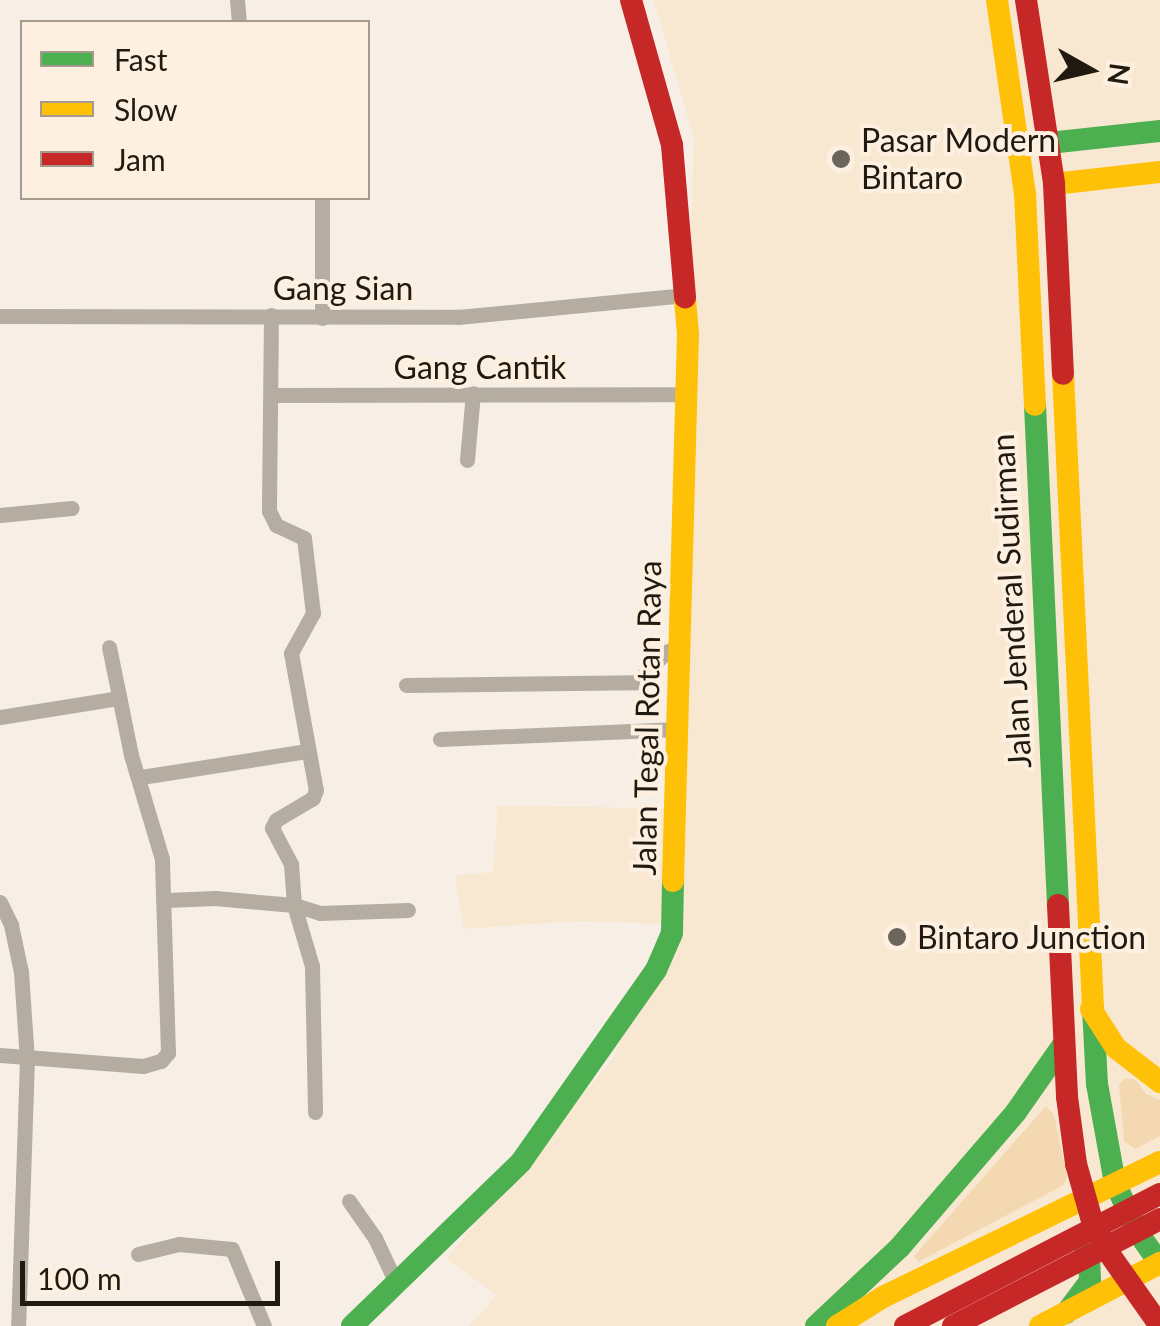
<!DOCTYPE html>
<style>
body{margin:0}
#map{position:relative;width:1160px;height:1326px;overflow:hidden;background:#f7efe6;font-family:Lato,sans-serif}
div>[style]{position:absolute}
.built>*{inset:0;background:#f9e8d1}
.green>*{inset:0;background:#f4d8b2}
.street>*{height:15px;margin:-7.5px;padding:0 7.5px;transform-origin:7.5px;border-radius:7.5px;background:#b5ada2}
.fast>*{height:22px;margin:-11px;padding:0 11px;transform-origin:11px;border-radius:11px;background:#4caf50}
.slow>*{height:22px;margin:-11px;padding:0 11px;transform-origin:11px;border-radius:11px;background:#ffc107}
.jam>*{height:22px;margin:-11px;padding:0 11px;transform-origin:11px;border-radius:11px;background:#c62828}
.jam-bridge>*{height:22px;margin:-11px;padding:0 11px;transform-origin:11px;border-radius:11px;background:#c62828}
.dots>*{width:28px;height:28px;translate:-50% -50%;box-sizing:border-box;border:5px solid #fdf0e0;border-radius:50%}
span{translate:-50% -50%;white-space:nowrap;text-align:center;line-height:1.15;-webkit-text-stroke:8px #fdf0e0;paint-order:stroke}
.poi-label{font-size:32px;color:#211a10}
.left{translate:0 -50%;text-align:left}
.street-label{font-size:32px;color:#211a10}
.legend{position:absolute;left:20px;top:20px;width:350px;height:180px;box-sizing:border-box;background:#fdf0e0;border:2px solid #a59a8d;margin:0;padding:12px 18px;list-style:none;font-size:30px;color:#211a10}
.legend li{display:flex;align-items:center;gap:20px;height:50px}
.legend b{width:50px;border:2px solid #a59a8d}
.north{position:absolute;left:1040px;top:20px;width:100px;height:100px;-webkit-text-stroke:8px #fdf0e0;paint-order:stroke;rotate:98deg;font-size:28px;font-weight:700;line-height:40px;text-align:center;color:#211a10}
.north::after{content:'';display:block;margin:auto;width:35px;height:45px;background:#211a10;clip-path:polygon(50% 0,100% 100%,50% 72%,0 100%)}
.scale{position:absolute;left:20px;top:1261px;width:260px;height:45px;box-sizing:border-box;border:5px solid #211a10;border-top:0;padding-left:12px;font-size:30px;line-height:35px;white-space:nowrap;color:#211a10;-webkit-text-stroke:8px #fdf0e0;paint-order:stroke}
</style>
<div id="map">
<div class="built">
<i style="clip-path:polygon(654px 0,1160px 0,1160px 1326px,469px 1326px,497px 1295px,446px 1259px,614px 1057px,662px 924px,578px 921px,464px 929px,455px 875px,493px 872px,498px 806px,670px 808px,694px 139px)"></i>
</div>
<div class="green">
<i style="clip-path:polygon(1125px 1078px,1136px 1080px,1146px 1094px,1160px 1100px,1160px 1136px,1135px 1149px,1124px 1141px,1119px 1085px)"></i>
<i style="clip-path:polygon(1046px 1106px,1054px 1115px,1067px 1176px,1064px 1185px,918px 1262px,914px 1256px)"></i>
</div>
<div class="street">
<i style="left:237px;top:0;width:22px;rotate:85deg"></i>
<i style="left:271px;top:315px;width:196px;rotate:90.6deg"></i>
<i style="left:269px;top:511px;width:16px;rotate:63deg"></i>
<i style="left:276px;top:525px;width:31px;rotate:25deg"></i>
<i style="left:304px;top:538px;width:76px;rotate:83.2deg"></i>
<i style="left:313px;top:613px;width:46px;rotate:118.8deg"></i>
<i style="left:291px;top:653px;width:139px;rotate:79.7deg"></i>
<i style="left:316px;top:790px;width:9px;rotate:111deg"></i>
<i style="left:313px;top:798px;width:43px;rotate:149.3deg"></i>
<i style="left:276px;top:820px;width:9px;rotate:117deg"></i>
<i style="left:272px;top:828px;width:41px;rotate:62.2deg"></i>
<i style="left:291px;top:864px;width:41px;rotate:85.8deg"></i>
<i style="left:294px;top:905px;width:64px;rotate:73.6deg"></i>
<i style="left:312px;top:966px;width:146px;rotate:88.8deg"></i>
<i style="left:0;top:316px;width:458px;rotate:0.1deg"></i>
<i style="left:458px;top:317px;width:229px;rotate:-5.5deg"></i>
<i style="left:322px;top:318px;width:120px;rotate:-90deg"></i>
<i style="left:273px;top:395px;width:415px;rotate:-0.1deg"></i>
<i style="left:467px;top:460px;width:67px;rotate:-84.9deg"></i>
<i style="left:0;top:515px;width:72px;rotate:-5.6deg"></i>
<i style="left:406px;top:685px;width:231px;rotate:-0.7deg"></i>
<i style="left:637px;top:682px;width:42px;rotate:-46deg"></i>
<i style="left:666px;top:652px;width:16px;rotate:-22deg"></i>
<i style="left:0;top:717px;width:121px;rotate:-9.1deg"></i>
<i style="left:440px;top:739px;width:239px;rotate:-2.4deg"></i>
<i style="left:141px;top:777px;width:168px;rotate:-8.9deg"></i>
<i style="left:166px;top:900px;width:49px;rotate:-2.3deg"></i>
<i style="left:215px;top:898px;width:79px;rotate:5.1deg"></i>
<i style="left:294px;top:905px;width:27px;rotate:17deg"></i>
<i style="left:320px;top:913px;width:88px;rotate:-2deg"></i>
<i style="left:0;top:902px;width:25px;rotate:64deg"></i>
<i style="left:11px;top:925px;width:48px;rotate:78deg"></i>
<i style="left:21px;top:972px;width:87px;rotate:86.1deg"></i>
<i style="left:27px;top:1059px;width:267px;rotate:91.9deg"></i>
<i style="left:0;top:1055px;width:143px;rotate:4.4deg"></i>
<i style="left:143px;top:1066px;width:19px;rotate:-16deg"></i>
<i style="left:161px;top:1061px;width:11px;rotate:-49deg"></i>
<i style="left:168px;top:1053px;width:194px;rotate:-91.8deg"></i>
<i style="left:162px;top:859px;width:109px;rotate:-106.6deg"></i>
<i style="left:131px;top:755px;width:110px;rotate:-101.5deg"></i>
<i style="left:349px;top:1201px;width:45px;rotate:54.9deg"></i>
<i style="left:375px;top:1238px;width:52px;rotate:64.9deg"></i>
<i style="left:138px;top:1254px;width:42px;rotate:-13.7deg"></i>
<i style="left:179px;top:1244px;width:53px;rotate:5.4deg"></i>
<i style="left:232px;top:1249px;width:83px;rotate:67.4deg"></i>
</div>
<div class="fast">
<i style="left:1049px;top:143px;width:112px;rotate:-6.2deg"></i>
<i style="left:1035px;top:405px;width:501px;rotate:87.37deg"></i>
<i style="left:1093px;top:1008px;width:76px;rotate:87deg"></i>
<i style="left:1097px;top:1084px;width:101px;rotate:79.7deg"></i>
<i style="left:1115px;top:1183px;width:56px;rotate:64.8deg"></i>
<i style="left:1139px;top:1234px;width:37px;rotate:55deg"></i>
<i style="left:1066px;top:1313px;width:40px;rotate:-53deg"></i>
<i style="left:1090px;top:1281px;width:26px;rotate:-92deg"></i>
<i style="left:1089px;top:1255px;width:17px;rotate:-115deg"></i>
<i style="left:352px;top:1326px;width:235px;rotate:-44.1deg"></i>
<i style="left:521px;top:1162px;width:235px;rotate:-54.9deg"></i>
<i style="left:656px;top:970px;width:40px;rotate:-66.6deg"></i>
<i style="left:672px;top:933px;width:52px;rotate:-88.9deg"></i>
<i style="left:816px;top:1326px;width:115px;rotate:-43.2deg"></i>
<i style="left:900px;top:1247px;width:178px;rotate:-49.3deg"></i>
<i style="left:1016px;top:1112px;width:82px;rotate:-55deg"></i>
</div>
<div class="slow">
<i style="left:997px;top:0;width:196px;rotate:81.8deg"></i>
<i style="left:1025px;top:194px;width:211px;rotate:87.3deg"></i>
<i style="left:1054px;top:184px;width:107px;rotate:-6.5deg"></i>
<i style="left:1063px;top:374px;width:635px;rotate:87.29deg"></i>
<i style="left:673px;top:881px;width:547px;rotate:-88.43deg"></i>
<i style="left:688px;top:334px;width:37px;rotate:-95deg"></i>
<i style="left:1091px;top:1009px;width:46px;rotate:57.3deg"></i>
<i style="left:1116px;top:1048px;width:56px;rotate:37.7deg"></i>
<i style="left:837px;top:1326px;width:54px;rotate:-32.2deg"></i>
<i style="left:883px;top:1297px;width:308px;rotate:-26deg"></i>
<i style="left:1040px;top:1326px;width:136px;rotate:-27.7deg"></i>
</div>
<div class="jam">
<i style="left:631px;top:0;width:151px;rotate:74.2deg"></i>
<i style="left:672px;top:145px;width:153px;rotate:85.1deg"></i>
<i style="left:1026px;top:0;width:186px;rotate:81.3deg"></i>
<i style="left:1054px;top:184px;width:190px;rotate:87.3deg"></i>
<i style="left:1058px;top:905px;width:192px;rotate:87.3deg"></i>
<i style="left:1067px;top:1097px;width:68px;rotate:82.3deg"></i>
<i style="left:1076px;top:1164px;width:55px;rotate:74.2deg"></i>
<i style="left:1091px;top:1217px;width:39px;rotate:64deg"></i>
<i style="left:1108px;top:1252px;width:90px;rotate:54.9deg"></i>
</div>
<div class="jam-bridge">
<i style="left:905px;top:1326px;width:287px;rotate:-27.4deg"></i>
<i style="left:953px;top:1326px;width:233px;rotate:-27.3deg"></i>
</div>
<div class="dots">
<i style="left:841px;top:159px;background:#6c655b"></i>
<i style="left:897px;top:937px;background:#6c655b"></i>
</div>
<div class="poi-label">
<span class="left" style="left:861px;top:159px">Pasar Modern<br>Bintaro</span>
<span class="left" style="left:917px;top:937px">Bintaro Junction</span>
</div>
<div class="street-label">
<span style="left:343px;top:288px">Gang Sian</span>
<span style="left:480px;top:367px">Gang Cantik</span>
<span style="left:1011px;top:601px;rotate:-93deg">Jalan Jenderal Sudirman</span>
<span style="left:647px;top:718px;rotate:-89deg">Jalan Tegal Rotan Raya</span>
</div>
<ul class="legend">
<li><b style="height:12px;background:#4caf50"></b>Fast</li>
<li><b style="height:12px;background:#ffc107"></b>Slow</li>
<li><b style="height:12px;background:#c62828"></b>Jam</li>
</ul>
<div class="north">N</div>
<div class="scale">100 m</div>
</div>
